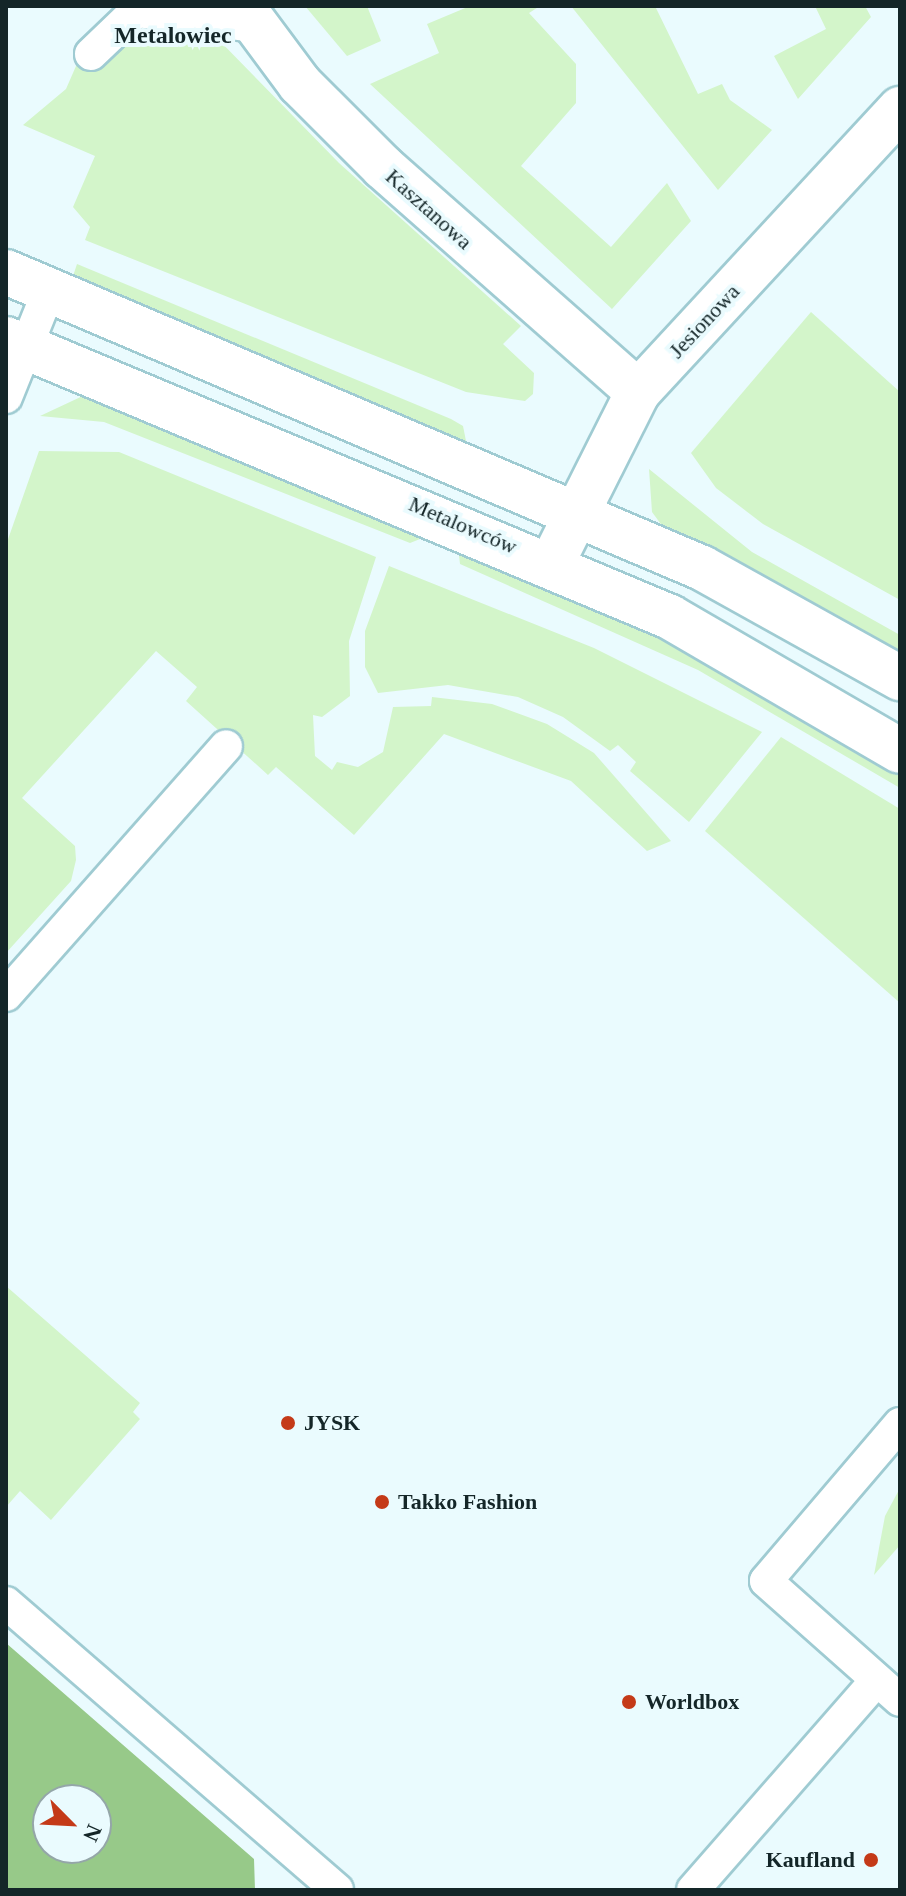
<!DOCTYPE html>
<meta charset="utf-8">
<style>
body{margin:0}
#map{position:relative;width:906px;height:1896px;overflow:hidden;background:#eafbfe;font-family:Georgia,serif}
div>[style]{position:absolute}
.green>*{inset:0;background:#d3f5ca}
.forest>*{inset:0;background:#97c989}
.roads{filter:drop-shadow(2px 0 #9fcbd2) drop-shadow(-2px 0 #9fcbd2) drop-shadow(0 2px #9fcbd2) drop-shadow(0 -2px #9fcbd2)}
.service>*{height:32px;margin:-16px;padding:0 16px;transform-origin:16px;border-radius:16px;background:#fff}
.minor>*{height:44px;margin:-22px;padding:0 22px;transform-origin:22px;border-radius:22px;background:#fff}
.tertiary>*{height:44px;margin:-22px;padding:0 22px;transform-origin:22px;border-radius:22px;background:#fff}
.dots>*{width:22px;height:22px;translate:-50% -50%;box-sizing:border-box;border:4px solid #eafbfe;border-radius:50%}
span{translate:-50% -50%;white-space:nowrap;text-align:center;line-height:1.15;-webkit-text-stroke:8px #eafbfe;paint-order:stroke}
.street-label{font-size:22px;color:#142628}
.poi-label{font-size:22px;color:#142628;font-weight:700}
.left{translate:0 -50%;text-align:left}
.right{translate:-100% -50%;text-align:right}
.neighbourhood-label{font-size:24px;color:#142628;font-weight:700}
.frame{position:absolute;inset:0;border:8px solid #142628;pointer-events:none}
.north{position:absolute;left:32px;top:1784px;width:80px;height:80px;box-sizing:border-box;background:#eafbfe;border:2px solid #94a6a8;border-radius:50%;rotate:114deg;font-size:22px;font-weight:700;line-height:32px;text-align:center;color:#142628}
.north::after{content:'';display:block;margin:auto;width:28px;height:36px;background:#c43a18;clip-path:polygon(50% 0,100% 100%,50% 72%,0 100%)}
</style>
<div id="map">
<div class="green">
<i style="clip-path:polygon(305px 6px,367px 6px,381px 41px,347px 56px)"></i>
<i style="clip-path:polygon(470px 6px,540px 6px,529px 13px,576px 64px,576px 103px,521px 166px,611px 247px,667px 183px,691px 221px,612px 309px,370px 84px,439px 53px,427px 24px)"></i>
<i style="clip-path:polygon(571px 6px,655px 6px,698px 94px,722px 84px,730px 100px,772px 130px,718px 190px)"></i>
<i style="clip-path:polygon(815px 6px,865px 6px,871px 17px,798px 99px,774px 56px,826px 29px)"></i>
<i style="clip-path:polygon(152px 23px,213px 34px,339px 163px,521px 326px,503px 344px,534px 373px,533px 394px,525px 401px,466px 392px,85px 240px,90px 227px,73px 207px,95px 156px,23px 125px,66px 89px,83px 50px,111px 59px,131px 29px)"></i>
<i style="clip-path:polygon(77px 264px,451px 419px,463px 426px,467px 446px,79px 285px,73px 276px)"></i>
<i style="clip-path:polygon(811px 312px,900px 392px,900px 600px,763px 524px,716px 488px,691px 453px)"></i>
<i style="clip-path:polygon(87px 394px,425px 537px,410px 543px,104px 422px,40px 416px)"></i>
<i style="clip-path:polygon(39px 451px,119px 452px,376px 557px,349px 641px,350px 696px,322px 717px,313px 715px,315px 756px,332px 770px,337px 762px,358px 767px,383px 752px,393px 707px,431px 706px,432px 697px,492px 704px,547px 724px,594px 753px,671px 841px,647px 851px,571px 781px,444px 734px,354px 835px,276px 767px,268px 775px,186px 701px,197px 687px,156px 651px,22px 798px,75px 846px,76px 860px,71px 881px,6px 953px,6px 545px)"></i>
<i style="clip-path:polygon(649px 469px,752px 552px,900px 635px,900px 656px,663px 527px,652px 512px)"></i>
<i style="clip-path:polygon(458px 547px,627px 617px,900px 767px,900px 788px,698px 670px,460px 564px)"></i>
<i style="clip-path:polygon(389px 566px,594px 648px,762px 732px,689px 822px,630px 771px,636px 762px,618px 745px,610px 751px,563px 717px,518px 697px,448px 685px,378px 693px,365px 667px,365px 631px)"></i>
<i style="clip-path:polygon(781px 737px,900px 809px,900px 1003px,705px 831px)"></i>
<i style="clip-path:polygon(6px 1286px,140px 1403px,133px 1412px,140px 1419px,51px 1520px,20px 1491px,6px 1507px)"></i>
<i style="clip-path:polygon(900px 1488px,900px 1545px,874px 1575px,885px 1516px)"></i>
</div>
<div class="forest">
<i style="clip-path:polygon(evenodd,6px 1643px,254px 1859px,255px 1890px,6px 1890px,6px 1643px,48px 1800px,96px 1800px,96px 1848px,48px 1848px,48px 1800px)"></i>
</div>
<div class="roads">
<div class="service">
<i style="left:91px;top:54px;width:62px;rotate:-43.7deg"></i>
<i style="left:136px;top:11px;width:120px;rotate:7.2deg"></i>
<i style="left:6px;top:397px;width:115px;rotate:-68.1deg"></i>
<i style="left:6px;top:995px;width:332px;rotate:-48.5deg"></i>
<i style="left:900px;top:1424px;width:206px;rotate:130.5deg"></i>
<i style="left:766px;top:1581px;width:179px;rotate:41.6deg"></i>
<i style="left:6px;top:1603px;width:438px;rotate:40.9deg"></i>
<i style="left:693px;top:1890px;width:279px;rotate:-48.8deg"></i>
</div>
<div class="minor">
<i style="left:242px;top:6px;width:97px;rotate:53.4deg"></i>
<i style="left:300px;top:84px;width:117px;rotate:45deg"></i>
<i style="left:383px;top:167px;width:340px;rotate:41.4deg"></i>
<i style="left:552px;top:563px;width:191px;rotate:-63.3deg"></i>
<i style="left:638px;top:392px;width:386px;rotate:-47.2deg"></i>
</div>
<div class="tertiary">
<i style="left:6px;top:272px;width:756px;rotate:23.04deg"></i>
<i style="left:702px;top:568px;width:227px;rotate:29.1deg"></i>
<i style="left:6px;top:339px;width:720px;rotate:22.72deg"></i>
<i style="left:670px;top:617px;width:266px;rotate:30.2deg"></i>
</div>
</div>
<div class="dots">
<i style="left:288px;top:1423px;background:#c43a18"></i>
<i style="left:382px;top:1502px;background:#c43a18"></i>
<i style="left:629px;top:1702px;background:#c43a18"></i>
<i style="left:871px;top:1860px;background:#c43a18"></i>
</div>
<div class="street-label">
<span style="left:429px;top:209px;rotate:42deg">Kasztanowa</span>
<span style="left:704px;top:321px;rotate:-47deg">Jesionowa</span>
<span style="left:463px;top:525px;rotate:23deg">Metalowców</span>
</div>
<div class="poi-label">
<span class="left" style="left:304px;top:1423px">JYSK</span>
<span class="left" style="left:398px;top:1502px">Takko Fashion</span>
<span class="left" style="left:645px;top:1702px">Worldbox</span>
<span class="right" style="left:855px;top:1860px">Kaufland</span>
</div>
<div class="neighbourhood-label">
<span style="left:173px;top:36px">Metalowiec</span>
</div>
<div class="frame"></div>
<div class="north">N</div>
</div>
